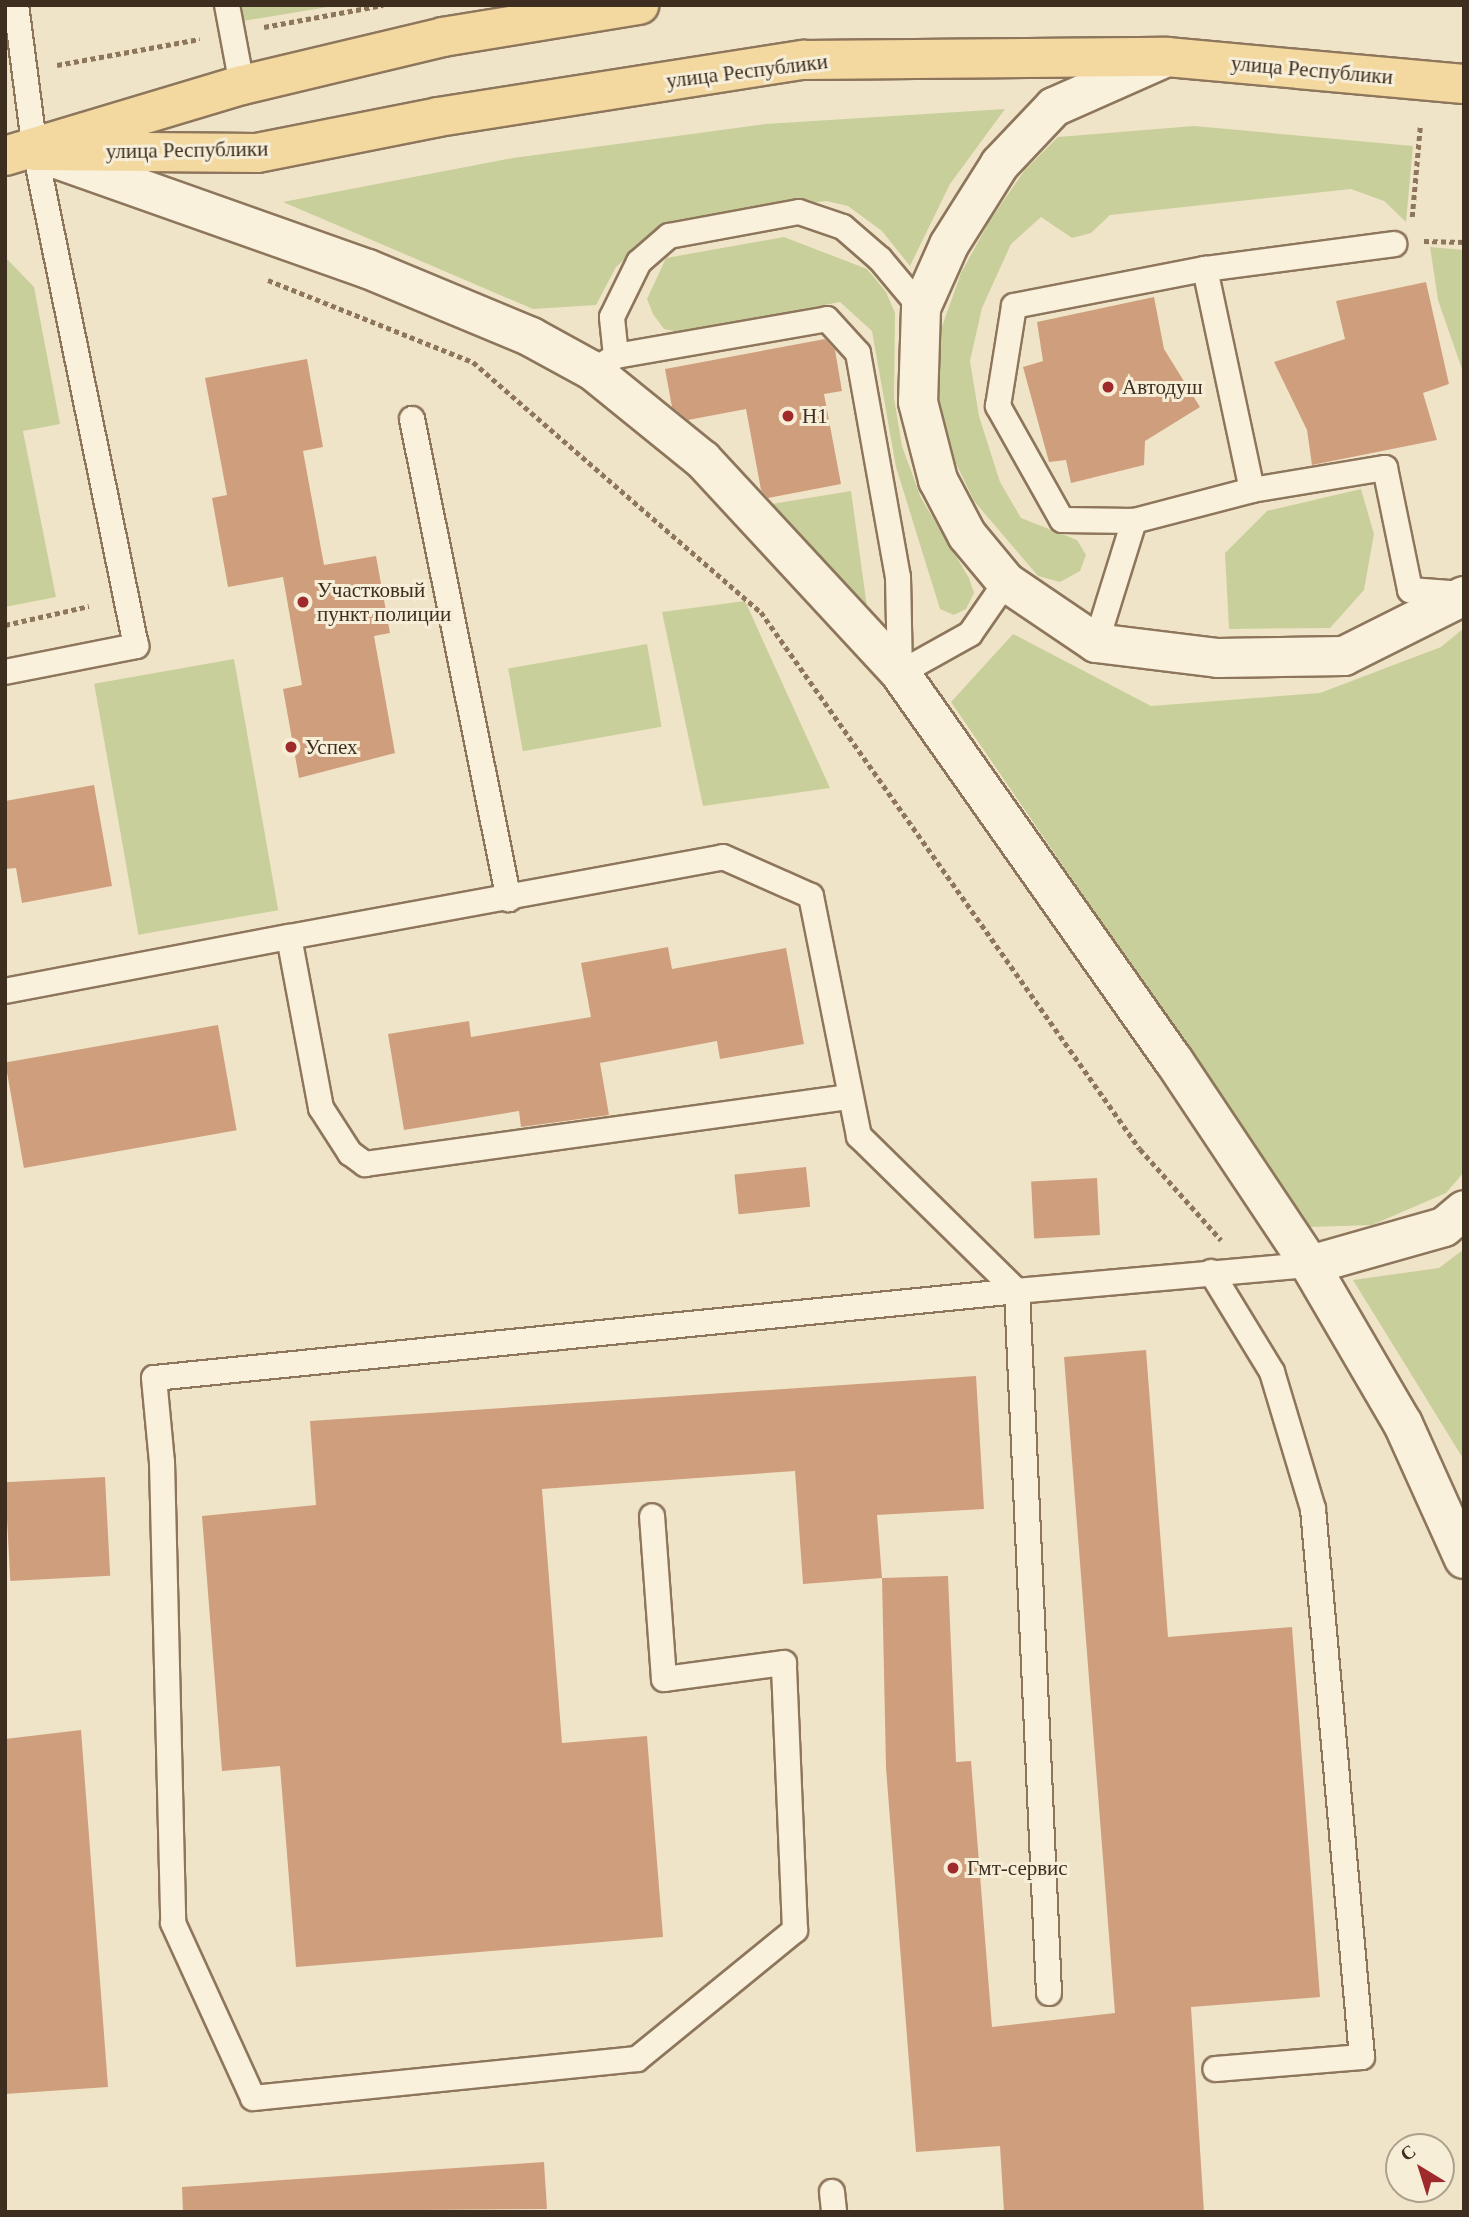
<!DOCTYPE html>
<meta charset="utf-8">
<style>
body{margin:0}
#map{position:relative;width:1469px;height:2217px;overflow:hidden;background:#f0e4c8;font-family:Georgia,serif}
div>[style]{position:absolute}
.green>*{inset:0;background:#c9cf9b;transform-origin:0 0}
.building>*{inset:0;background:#cf9f7d;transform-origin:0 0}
.path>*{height:4.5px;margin-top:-2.25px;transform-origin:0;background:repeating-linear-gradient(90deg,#8d765c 0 5px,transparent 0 8.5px)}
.roads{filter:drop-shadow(2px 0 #8d765c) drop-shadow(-2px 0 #8d765c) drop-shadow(0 2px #8d765c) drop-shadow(0 -2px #8d765c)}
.service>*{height:24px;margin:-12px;padding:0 12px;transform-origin:12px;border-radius:12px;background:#faf1dc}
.secondary>*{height:38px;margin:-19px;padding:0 19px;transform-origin:19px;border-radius:19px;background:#faf1dc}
.primary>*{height:38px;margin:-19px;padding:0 19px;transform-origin:19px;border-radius:19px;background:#f3d9a0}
.dots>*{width:19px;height:19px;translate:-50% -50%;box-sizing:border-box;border:4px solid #f7eed8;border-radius:50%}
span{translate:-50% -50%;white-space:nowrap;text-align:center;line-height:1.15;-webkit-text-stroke:6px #f7eed8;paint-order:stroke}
.street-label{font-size:21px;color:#3d2e20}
.poi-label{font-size:21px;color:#3d2e20}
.left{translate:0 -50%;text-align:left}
.frame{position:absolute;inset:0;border:7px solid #3d2e20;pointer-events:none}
.north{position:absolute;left:1385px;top:2133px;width:70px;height:70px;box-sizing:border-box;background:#f7eed8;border:2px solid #ada18e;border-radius:50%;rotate:322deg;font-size:19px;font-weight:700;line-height:28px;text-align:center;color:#3d2e20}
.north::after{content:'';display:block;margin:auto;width:24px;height:32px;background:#9e2a2b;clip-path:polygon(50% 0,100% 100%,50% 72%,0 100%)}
</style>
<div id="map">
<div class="green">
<i style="clip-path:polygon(241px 5px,340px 5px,243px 21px)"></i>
<i style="clip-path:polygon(1005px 109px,950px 184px,910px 266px,882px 231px,848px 206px,826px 201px,705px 215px,658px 230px,616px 267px,596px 305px,533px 309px,283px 202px,513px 158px,765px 124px)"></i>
<i style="clip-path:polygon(1194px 126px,1413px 146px,1406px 222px,1384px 201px,1351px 189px,1110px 215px,1091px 233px,1072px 238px,1041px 217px,1011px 244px,982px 308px,970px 361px,979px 416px,1000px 482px,1021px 518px,1077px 540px,1086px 555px,1080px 571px,1060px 582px,1038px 576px,974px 501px,951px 453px,939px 399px,939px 335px,961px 273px,989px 222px,1024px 171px,1058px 137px)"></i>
<i style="clip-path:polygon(784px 237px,867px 269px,886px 292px,895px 313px,894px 398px,902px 446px,921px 498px,969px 578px,974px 593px,966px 609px,954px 615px,940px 609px,896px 467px,872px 331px,840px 302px,684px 333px,664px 329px,653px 314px,647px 299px,666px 258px)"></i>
<i style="clip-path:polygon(1430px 247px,1464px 250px,1464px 375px,1438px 300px)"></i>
<i style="clip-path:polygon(5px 257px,34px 287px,60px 424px,23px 431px,56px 597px,5px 607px)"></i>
<i style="clip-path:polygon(1361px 489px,1374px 534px,1364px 590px,1330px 628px,1229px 629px,1225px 553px,1267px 511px)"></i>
<i style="clip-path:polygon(851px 491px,867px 607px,772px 504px)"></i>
<i style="clip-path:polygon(745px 601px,830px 788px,703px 806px,662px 612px)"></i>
<i style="clip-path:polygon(1464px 628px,1464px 1172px,1446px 1193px,1372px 1225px,1310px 1227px,951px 702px,1013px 634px,1151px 706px,1320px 693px,1441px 647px)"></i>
<i style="left:647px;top:644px;width:84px;height:141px;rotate:80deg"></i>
<i style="left:234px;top:659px;width:255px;height:142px;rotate:80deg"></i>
<i style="clip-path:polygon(1464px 1249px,1464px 1460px,1353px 1280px,1439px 1268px)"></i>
</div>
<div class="building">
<i style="clip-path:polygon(1426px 282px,1449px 384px,1423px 393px,1437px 440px,1312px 465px,1307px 430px,1274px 362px,1345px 339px,1336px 301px)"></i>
<i style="clip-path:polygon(1154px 297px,1164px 349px,1200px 407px,1145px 441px,1144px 465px,1071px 483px,1066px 460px,1049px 462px,1023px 367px,1043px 361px,1037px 322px)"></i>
<i style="clip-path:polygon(825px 339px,835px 350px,842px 391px,824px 394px,841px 484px,768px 498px,761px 490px,746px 409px,688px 420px,672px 407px,665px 369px)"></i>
<i style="clip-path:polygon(307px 359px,323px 447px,303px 451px,324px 565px,376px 556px,390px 633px,374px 636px,395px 753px,299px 778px,283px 689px,302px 685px,283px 577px,228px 587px,212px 498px,227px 495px,205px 378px)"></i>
<i style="clip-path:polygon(94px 785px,112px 886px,22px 903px,16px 868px,5px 869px,5px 801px)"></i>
<i style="clip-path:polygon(668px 947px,672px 969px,786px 948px,804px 1044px,720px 1059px,717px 1041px,600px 1063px,609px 1115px,521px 1127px,519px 1111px,404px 1130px,388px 1034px,469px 1021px,471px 1037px,591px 1017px,581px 963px)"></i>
<i style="left:218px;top:1025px;width:107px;height:216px;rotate:80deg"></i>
<i style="left:806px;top:1167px;width:40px;height:72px;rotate:84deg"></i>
<i style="left:1097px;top:1178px;width:57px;height:66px;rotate:87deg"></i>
<i style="clip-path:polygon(1146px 1350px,1168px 1637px,1292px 1627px,1320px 1997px,1191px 2007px,1204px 2212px,1004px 2212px,1000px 2146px,916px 2152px,886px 1768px,882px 1578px,948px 1576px,956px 1762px,971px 1761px,992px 2027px,1115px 2013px,1064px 1357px)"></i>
<i style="clip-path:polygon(976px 1376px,984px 1509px,877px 1515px,882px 1578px,803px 1584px,795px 1471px,542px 1489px,562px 1743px,647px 1736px,663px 1937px,296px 1967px,280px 1766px,222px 1771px,202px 1516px,316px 1505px,310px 1421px)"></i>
<i style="left:105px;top:1477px;width:99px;height:100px;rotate:87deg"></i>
<i style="clip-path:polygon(81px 1730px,108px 2087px,5px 2094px,5px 1739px)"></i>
<i style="clip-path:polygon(544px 2162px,547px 2209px,183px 2212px,182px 2187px)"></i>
</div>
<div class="path">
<i style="left:264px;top:27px;width:121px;rotate:-10.5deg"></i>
<i style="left:57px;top:65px;width:145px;rotate:-10.3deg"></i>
<i style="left:1412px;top:217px;width:90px;rotate:-84.9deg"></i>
<i style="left:1424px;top:241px;width:40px;rotate:1.4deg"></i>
<i style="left:268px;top:280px;width:221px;rotate:21.8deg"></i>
<i style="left:473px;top:362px;width:381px;rotate:41deg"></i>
<i style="left:761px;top:612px;width:657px;rotate:54.79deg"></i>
<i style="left:1140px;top:1149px;width:122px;rotate:48.3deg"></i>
<i style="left:5px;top:625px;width:86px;rotate:-12.7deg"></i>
</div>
<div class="roads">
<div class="service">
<i style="left:227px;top:5px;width:81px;rotate:79.4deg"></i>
<i style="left:1205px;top:269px;width:191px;rotate:-7.5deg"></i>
<i style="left:616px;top:356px;width:39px;rotate:-96deg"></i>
<i style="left:612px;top:317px;width:61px;rotate:-63.9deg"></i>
<i style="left:639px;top:262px;width:40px;rotate:-41deg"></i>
<i style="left:669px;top:236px;width:132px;rotate:-10.5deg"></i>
<i style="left:799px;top:212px;width:46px;rotate:18.8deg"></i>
<i style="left:843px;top:227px;width:49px;rotate:40.9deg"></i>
<i style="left:880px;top:259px;width:64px;rotate:50.1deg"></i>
<i style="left:593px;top:371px;width:27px;rotate:-33deg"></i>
<i style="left:616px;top:356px;width:214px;rotate:-9.9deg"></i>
<i style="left:827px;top:319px;width:46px;rotate:47.6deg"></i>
<i style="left:858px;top:353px;width:228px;rotate:79.9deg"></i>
<i style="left:898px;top:577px;width:96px;rotate:88.8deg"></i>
<i style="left:900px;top:673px;width:80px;rotate:-29.1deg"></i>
<i style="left:970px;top:634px;width:63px;rotate:-55.3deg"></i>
<i style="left:412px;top:419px;width:490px;rotate:78.6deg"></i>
<i style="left:1134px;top:521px;width:72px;rotate:-179.2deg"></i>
<i style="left:1062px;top:520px;width:131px;rotate:-119.3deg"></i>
<i style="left:998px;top:406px;width:101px;rotate:-80.9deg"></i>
<i style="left:1014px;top:306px;width:195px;rotate:-11deg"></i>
<i style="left:1205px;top:269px;width:226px;rotate:78deg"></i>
<i style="left:1096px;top:643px;width:128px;rotate:-72.7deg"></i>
<i style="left:1134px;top:521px;width:122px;rotate:-14.7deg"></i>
<i style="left:1252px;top:490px;width:135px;rotate:-9.4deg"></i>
<i style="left:1385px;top:468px;width:125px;rotate:78.4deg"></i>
<i style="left:1410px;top:590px;width:53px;rotate:4.3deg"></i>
<i style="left:5px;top:672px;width:134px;rotate:-11.2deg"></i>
<i style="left:136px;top:646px;width:505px;rotate:-101.53deg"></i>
<i style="left:35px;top:151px;width:147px;rotate:-97.4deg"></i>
<i style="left:289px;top:937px;width:441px;rotate:-10.4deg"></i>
<i style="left:723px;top:857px;width:96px;rotate:23.9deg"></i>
<i style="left:811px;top:896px;width:245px;rotate:78.7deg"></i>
<i style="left:859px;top:1136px;width:221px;rotate:44.5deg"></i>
<i style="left:1017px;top:1291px;width:867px;rotate:174.24deg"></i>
<i style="left:154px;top:1378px;width:84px;rotate:84.6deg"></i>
<i style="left:162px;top:1462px;width:461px;rotate:88.6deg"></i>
<i style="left:173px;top:1923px;width:192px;rotate:65.4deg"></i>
<i style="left:253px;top:2098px;width:386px;rotate:-5.8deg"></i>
<i style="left:637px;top:2059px;width:204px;rotate:-39.2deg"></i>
<i style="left:795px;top:1930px;width:267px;rotate:-92.4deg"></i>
<i style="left:784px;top:1663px;width:121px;rotate:172.4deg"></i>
<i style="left:664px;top:1679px;width:163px;rotate:-94.2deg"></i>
<i style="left:5px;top:991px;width:289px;rotate:-10.8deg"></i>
<i style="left:289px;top:937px;width:174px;rotate:79.4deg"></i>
<i style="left:321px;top:1108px;width:54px;rotate:57.2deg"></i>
<i style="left:350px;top:1153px;width:19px;rotate:36deg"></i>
<i style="left:365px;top:1164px;width:488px;rotate:-7.9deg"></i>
<i style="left:1211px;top:1272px;width:117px;rotate:58.6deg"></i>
<i style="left:1272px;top:1372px;width:143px;rotate:73.3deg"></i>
<i style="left:1313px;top:1509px;width:550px;rotate:84.89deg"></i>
<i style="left:1362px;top:2057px;width:147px;rotate:175.3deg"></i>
<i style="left:1049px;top:1993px;width:703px;rotate:-92.61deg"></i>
<i style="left:1017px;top:1291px;width:294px;rotate:-5.1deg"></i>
<i style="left:832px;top:2192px;width:20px;rotate:84deg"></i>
</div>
<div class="secondary">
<i style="left:1167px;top:57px;width:124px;rotate:156.1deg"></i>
<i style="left:1054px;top:107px;width:79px;rotate:133.5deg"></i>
<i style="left:1000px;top:164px;width:96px;rotate:122.2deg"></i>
<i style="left:949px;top:245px;width:69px;rotate:114deg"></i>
<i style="left:921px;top:308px;width:94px;rotate:91.8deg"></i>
<i style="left:918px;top:402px;width:81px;rotate:75.6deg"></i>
<i style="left:938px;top:480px;width:62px;rotate:62.2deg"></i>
<i style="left:967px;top:535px;width:61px;rotate:50.3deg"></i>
<i style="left:1006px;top:582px;width:109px;rotate:34.1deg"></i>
<i style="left:1096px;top:643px;width:123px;rotate:7deg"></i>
<i style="left:1218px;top:658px;width:126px;rotate:-0.9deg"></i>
<i style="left:1344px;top:656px;width:134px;rotate:-26.6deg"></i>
<i style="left:40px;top:153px;width:348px;rotate:19.5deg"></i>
<i style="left:368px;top:269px;width:177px;rotate:22.6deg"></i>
<i style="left:531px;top:337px;width:71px;rotate:28.7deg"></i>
<i style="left:593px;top:371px;width:141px;rotate:39deg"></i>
<i style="left:703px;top:460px;width:290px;rotate:47.2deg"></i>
<i style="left:900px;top:673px;width:475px;rotate:54.8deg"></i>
<i style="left:1174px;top:1061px;width:245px;rotate:56.3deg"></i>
<i style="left:1310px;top:1265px;width:184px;rotate:59.7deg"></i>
<i style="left:1403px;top:1424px;width:148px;rotate:65.7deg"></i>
<i style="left:1310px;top:1265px;width:139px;rotate:-15.8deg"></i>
<i style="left:1444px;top:1227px;width:26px;rotate:-40deg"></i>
</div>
<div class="primary">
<i style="left:35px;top:151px;width:222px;rotate:0.5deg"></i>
<i style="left:257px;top:153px;width:185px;rotate:-11.2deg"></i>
<i style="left:438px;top:117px;width:370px;rotate:-8.9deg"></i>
<i style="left:804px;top:60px;width:363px;rotate:-0.5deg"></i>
<i style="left:1167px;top:57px;width:298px;rotate:5.2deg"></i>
<i style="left:5px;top:156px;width:247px;rotate:-16.7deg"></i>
<i style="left:242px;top:85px;width:207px;rotate:-13.4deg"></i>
<i style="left:443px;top:37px;width:199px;rotate:-9.3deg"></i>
</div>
</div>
<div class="dots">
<i style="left:1108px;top:387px;background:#9e2a2b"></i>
<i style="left:788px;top:416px;background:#9e2a2b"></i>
<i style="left:303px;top:602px;background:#9e2a2b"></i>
<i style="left:291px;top:747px;background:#9e2a2b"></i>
<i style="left:953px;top:1868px;background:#9e2a2b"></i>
</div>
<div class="street-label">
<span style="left:1312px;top:70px;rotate:5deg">улица Республики</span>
<span style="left:747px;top:71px;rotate:-7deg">улица Республики</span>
<span style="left:187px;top:150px;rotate:-1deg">улица Республики</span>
</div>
<div class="poi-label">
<span class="left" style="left:1122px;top:387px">Автодуш</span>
<span class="left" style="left:802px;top:416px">Н1</span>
<span class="left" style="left:317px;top:602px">Участковый<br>пункт полиции</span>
<span class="left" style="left:305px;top:747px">Успех</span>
<span class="left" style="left:967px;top:1868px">Гмт-сервис</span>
</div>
<div class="frame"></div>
<div class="north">С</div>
</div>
